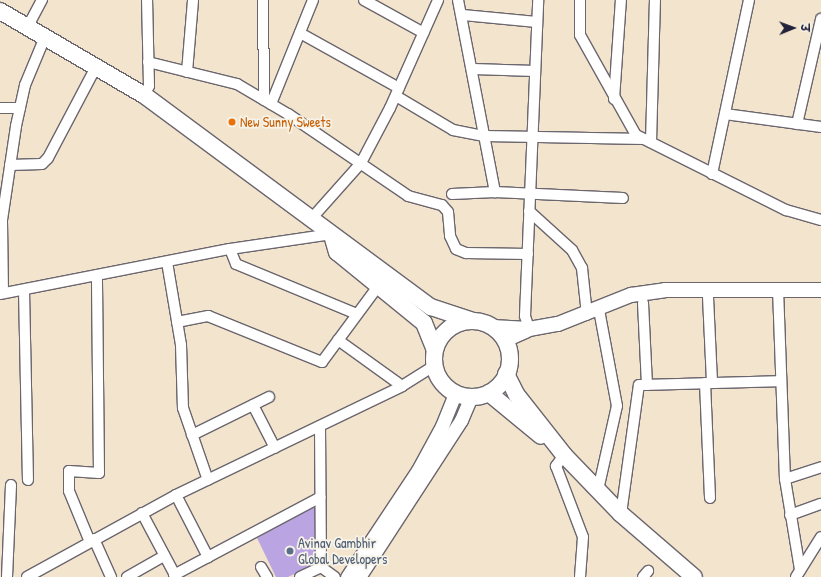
<!DOCTYPE html>
<meta charset="utf-8">
<style>
body{margin:0}
#map{position:relative;width:821px;height:577px;overflow:hidden;background:#f3e5cd;font-family:"Patrick Hand","Playpen Sans Deva",sans-serif}
div>[style]{position:absolute}
.building>*{inset:0;background:#baa4e1}
.roads{filter:drop-shadow(1px 0 #6b666e) drop-shadow(-1px 0 #6b666e) drop-shadow(0 1px #6b666e) drop-shadow(0 -1px #6b666e)}
.minor>*{height:10px;margin:-5px;padding:0 5px;transform-origin:5px;border-radius:5px;background:#fff}
.tertiary>*{height:13px;margin:-6.5px;padding:0 6.5px;transform-origin:6.5px;border-radius:6.5px;background:#fff}
.secondary>*{height:14px;margin:-7px;padding:0 7px;transform-origin:7px;border-radius:7px;background:#fff}
.primary>*{height:16px;margin:-8px;padding:0 8px;transform-origin:8px;border-radius:8px;background:#fff}
.primary>.ring{margin:-8px;padding:0;box-sizing:content-box;background:none;border:16px solid #fff;border-radius:50%}
.dots>*{width:11px;height:11px;translate:-50% -50%;box-sizing:border-box;border:2px solid #f7f3e8;border-radius:50%}
span{translate:-50% -50%;white-space:nowrap;text-align:center;line-height:1.15;-webkit-text-stroke:3.5px #f7f3e8;paint-order:stroke}
.food-label{font-size:14px;color:#c56008}
.left{translate:0 -50%;text-align:left}
.service-label{font-size:14px;color:#4e5e75}
.north{position:absolute;left:773px;top:8px;width:40px;height:40px;-webkit-text-stroke:3px #f7f3e8;paint-order:stroke;rotate:89deg;font-size:11px;font-weight:700;line-height:16px;text-align:center;color:#22223b}
.north::after{content:'';display:block;margin:auto;width:14px;height:18px;background:#22223b;clip-path:polygon(50% 0,100% 100%,50% 72%,0 100%)}
</style>
<div id="map">
<div class="building">
<i style="clip-path:polygon(316px 503px,317px 563px,288px 577px,276px 577px,257px 538px)"></i>
</div>
<div class="roads">
<div class="minor">
<i style="left:263px;top:0;width:100px;rotate:89.4deg"></i>
<i style="left:364px;top:0;width:68px;rotate:28.8deg"></i>
<i style="left:458px;top:0;width:196px;rotate:79.1deg"></i>
<i style="left:580px;top:0;width:35px;rotate:90deg"></i>
<i style="left:580px;top:35px;width:115px;rotate:60.8deg"></i>
<i style="left:636px;top:135px;width:168px;rotate:26.6deg"></i>
<i style="left:786px;top:210px;width:36px;rotate:16deg"></i>
<i style="left:463px;top:15px;width:74px;rotate:5.4deg"></i>
<i style="left:27px;top:28px;width:32px;rotate:-62deg"></i>
<i style="left:300px;top:33px;width:113px;rotate:29.1deg"></i>
<i style="left:148px;top:62px;width:92px;rotate:13.9deg"></i>
<i style="left:237px;top:84px;width:59px;rotate:30.5deg"></i>
<i style="left:288px;top:114px;width:145px;rotate:34.3deg"></i>
<i style="left:408px;top:196px;width:35px;rotate:15deg"></i>
<i style="left:442px;top:205px;width:9px;rotate:49deg"></i>
<i style="left:448px;top:212px;width:24px;rotate:85deg"></i>
<i style="left:450px;top:236px;width:14px;rotate:65deg"></i>
<i style="left:456px;top:249px;width:11px;rotate:22deg"></i>
<i style="left:466px;top:253px;width:62px;rotate:0.9deg"></i>
<i style="left:473px;top:69px;width:62px;rotate:1.8deg"></i>
<i style="left:187px;top:72px;width:72px;rotate:-85.2deg"></i>
<i style="left:144px;top:95px;width:10px;rotate:-61deg"></i>
<i style="left:149px;top:86px;width:86px;rotate:-91.3deg"></i>
<i style="left:396px;top:96px;width:66px;rotate:30.8deg"></i>
<i style="left:453px;top:130px;width:33px;rotate:11deg"></i>
<i style="left:485px;top:136px;width:159px;rotate:1.1deg"></i>
<i style="left:614px;top:99px;width:99px;rotate:-86deg"></i>
<i style="left:271px;top:104px;width:112px;rotate:-68deg"></i>
<i style="left:0;top:108px;width:20px"></i>
<i style="left:725px;top:114px;width:97px;rotate:7.7deg"></i>
<i style="left:797px;top:124px;width:108px;rotate:-77.1deg"></i>
<i style="left:651px;top:142px;width:142px;rotate:-88.4deg"></i>
<i style="left:10px;top:165px;width:32px;rotate:-2deg"></i>
<i style="left:42px;top:164px;width:8px;rotate:-45deg"></i>
<i style="left:48px;top:158px;width:103px;rotate:-62.2deg"></i>
<i style="left:712px;top:174px;width:178px;rotate:-78deg"></i>
<i style="left:452px;top:194px;width:43px;rotate:-2.7deg"></i>
<i style="left:495px;top:192px;width:128px;rotate:2.7deg"></i>
<i style="left:529px;top:211px;width:58px;rotate:42.2deg"></i>
<i style="left:572px;top:250px;width:21px;rotate:61deg"></i>
<i style="left:582px;top:268px;width:47px;rotate:83.9deg"></i>
<i style="left:312px;top:218px;width:74px;rotate:-48.3deg"></i>
<i style="left:361px;top:163px;width:62px;rotate:-62.2deg"></i>
<i style="left:390px;top:108px;width:118px;rotate:-66deg"></i>
<i style="left:230px;top:249px;width:16px;rotate:68deg"></i>
<i style="left:236px;top:264px;width:131px;rotate:22.5deg"></i>
<i style="left:167px;top:262px;width:84px;rotate:80.4deg"></i>
<i style="left:181px;top:345px;width:63px;rotate:88.2deg"></i>
<i style="left:183px;top:408px;width:76px;rotate:70.9deg"></i>
<i style="left:778px;top:289px;width:190px;rotate:87.9deg"></i>
<i style="left:785px;top:479px;width:92px;rotate:80.6deg"></i>
<i style="left:24px;top:290px;width:190px;rotate:88.8deg"></i>
<i style="left:3px;top:293px;width:73px;rotate:-90.8deg"></i>
<i style="left:2px;top:220px;width:95px;rotate:-81.5deg"></i>
<i style="left:16px;top:126px;width:42px;rotate:-77.6deg"></i>
<i style="left:25px;top:85px;width:52px;rotate:-67.4deg"></i>
<i style="left:0;top:294px;width:234px;rotate:-11.1deg"></i>
<i style="left:230px;top:249px;width:103px;rotate:-8.4deg"></i>
<i style="left:708px;top:297px;width:86px;rotate:87.3deg"></i>
<i style="left:643px;top:303px;width:82px;rotate:87.2deg"></i>
<i style="left:177px;top:322px;width:32px;rotate:-11deg"></i>
<i style="left:208px;top:316px;width:123px;rotate:22deg"></i>
<i style="left:322px;top:362px;width:96px;rotate:-53.5deg"></i>
<i style="left:529px;top:329px;width:14px;rotate:-107deg"></i>
<i style="left:525px;top:316px;width:316px;rotate:-87.6deg"></i>
<i style="left:338px;top:340px;width:79px;rotate:35.7deg"></i>
<i style="left:705px;top:383px;width:115px;rotate:87.5deg"></i>
<i style="left:253px;top:405px;width:48px;rotate:62.9deg"></i>
<i style="left:320px;top:426px;width:141px;rotate:89.6deg"></i>
<i style="left:321px;top:567px;width:17px;rotate:36deg"></i>
<i style="left:192px;top:435px;width:86px;rotate:-26.3deg"></i>
<i style="left:564px;top:455px;width:14px;rotate:126deg"></i>
<i style="left:556px;top:466px;width:76px;rotate:69.2deg"></i>
<i style="left:583px;top:537px;width:40px;rotate:94.3deg"></i>
<i style="left:785px;top:479px;width:38px;rotate:-18deg"></i>
<i style="left:598px;top:490px;width:86px;rotate:-77.3deg"></i>
<i style="left:617px;top:406px;width:98px;rotate:-100.6deg"></i>
<i style="left:176px;top:495px;width:70px;rotate:62.7deg"></i>
<i style="left:142px;top:513px;width:72px;rotate:62deg"></i>
<i style="left:621px;top:514px;width:130px;rotate:-82.1deg"></i>
<i style="left:639px;top:385px;width:142px;rotate:-1.6deg"></i>
<i style="left:790px;top:515px;width:33px;rotate:-20deg"></i>
<i style="left:94px;top:539px;width:42px;rotate:65.9deg"></i>
<i style="left:90px;top:542px;width:55px;rotate:-112.4deg"></i>
<i style="left:69px;top:491px;width:20px;rotate:-90deg"></i>
<i style="left:69px;top:471px;width:30px;rotate:4deg"></i>
<i style="left:99px;top:473px;width:198px;rotate:-90.6deg"></i>
<i style="left:261px;top:567px;width:12px;rotate:59deg"></i>
<i style="left:174px;top:575px;width:166px;rotate:-28deg"></i>
<i style="left:7px;top:577px;width:92px;rotate:-87.5deg"></i>
<i style="left:27px;top:577px;width:170px;rotate:-28.8deg"></i>
<i style="left:176px;top:495px;width:251px;rotate:-25.7deg"></i>
<i style="left:402px;top:386px;width:38px;rotate:-32deg"></i>
<i style="left:127px;top:577px;width:43px;rotate:-29.6deg"></i>
<i style="left:300px;top:577px;width:23px;rotate:-25deg"></i>
<i style="left:643px;top:577px;width:8px;rotate:-50deg"></i>
<i style="left:796px;top:577px;width:47px;rotate:-58deg"></i>
</div>
<div class="tertiary">
<i style="left:347px;top:577px;width:128px;rotate:-56.4deg"></i>
<i style="left:418px;top:470px;width:50px;rotate:-61.4deg"></i>
<i style="left:442px;top:426px;width:35px;rotate:-68deg"></i>
<i style="left:359px;top:577px;width:187px;rotate:-57deg"></i>
<i style="left:461px;top:420px;width:25px;rotate:-67deg"></i>
</div>
<div class="secondary">
<i style="left:492px;top:327px;width:37px;rotate:3deg"></i>
<i style="left:529px;top:329px;width:29px;rotate:-10deg"></i>
<i style="left:558px;top:324px;width:79px;rotate:-21.7deg"></i>
<i style="left:631px;top:295px;width:34px;rotate:-8deg"></i>
<i style="left:665px;top:290px;width:156px"></i>
<i style="left:505px;top:340px;width:24px;rotate:-24deg"></i>
</div>
<div class="primary">
<i style="left:0;top:11px;width:167px;rotate:30.3deg"></i>
<i style="left:144px;top:95px;width:357px;rotate:36.5deg"></i>
<i style="left:431px;top:307px;width:44px;rotate:18.4deg"></i>
<i style="left:332px;top:235px;width:18px;rotate:74deg"></i>
<i style="left:337px;top:252px;width:112px;rotate:39.2deg"></i>
<i style="left:424px;top:323px;width:29px;rotate:68deg"></i>
<i class="ring" style="left:434px;top:321px;width:60px;height:60px"></i>
<i style="left:506px;top:374px;width:22px;rotate:63deg"></i>
<i style="left:516px;top:394px;width:78px;rotate:51.8deg"></i>
<i style="left:564px;top:455px;width:82px;rotate:46deg"></i>
<i style="left:621px;top:514px;width:96px;rotate:40.8deg"></i>
<i style="left:489px;top:393px;width:67px;rotate:39.6deg"></i>
</div>
</div>
<div class="dots">
<i style="left:232px;top:122px;background:#e8710a"></i>
<i style="left:290px;top:551px;background:#5c6f8a"></i>
</div>
<div class="food-label">
<span class="left" style="left:240px;top:122px">New Sunny Sweets</span>
</div>
<div class="service-label">
<span class="left" style="left:298px;top:551px">Avinav Gambhir<br>Global Developers</span>
</div>
<div class="north">उ</div>
</div>
